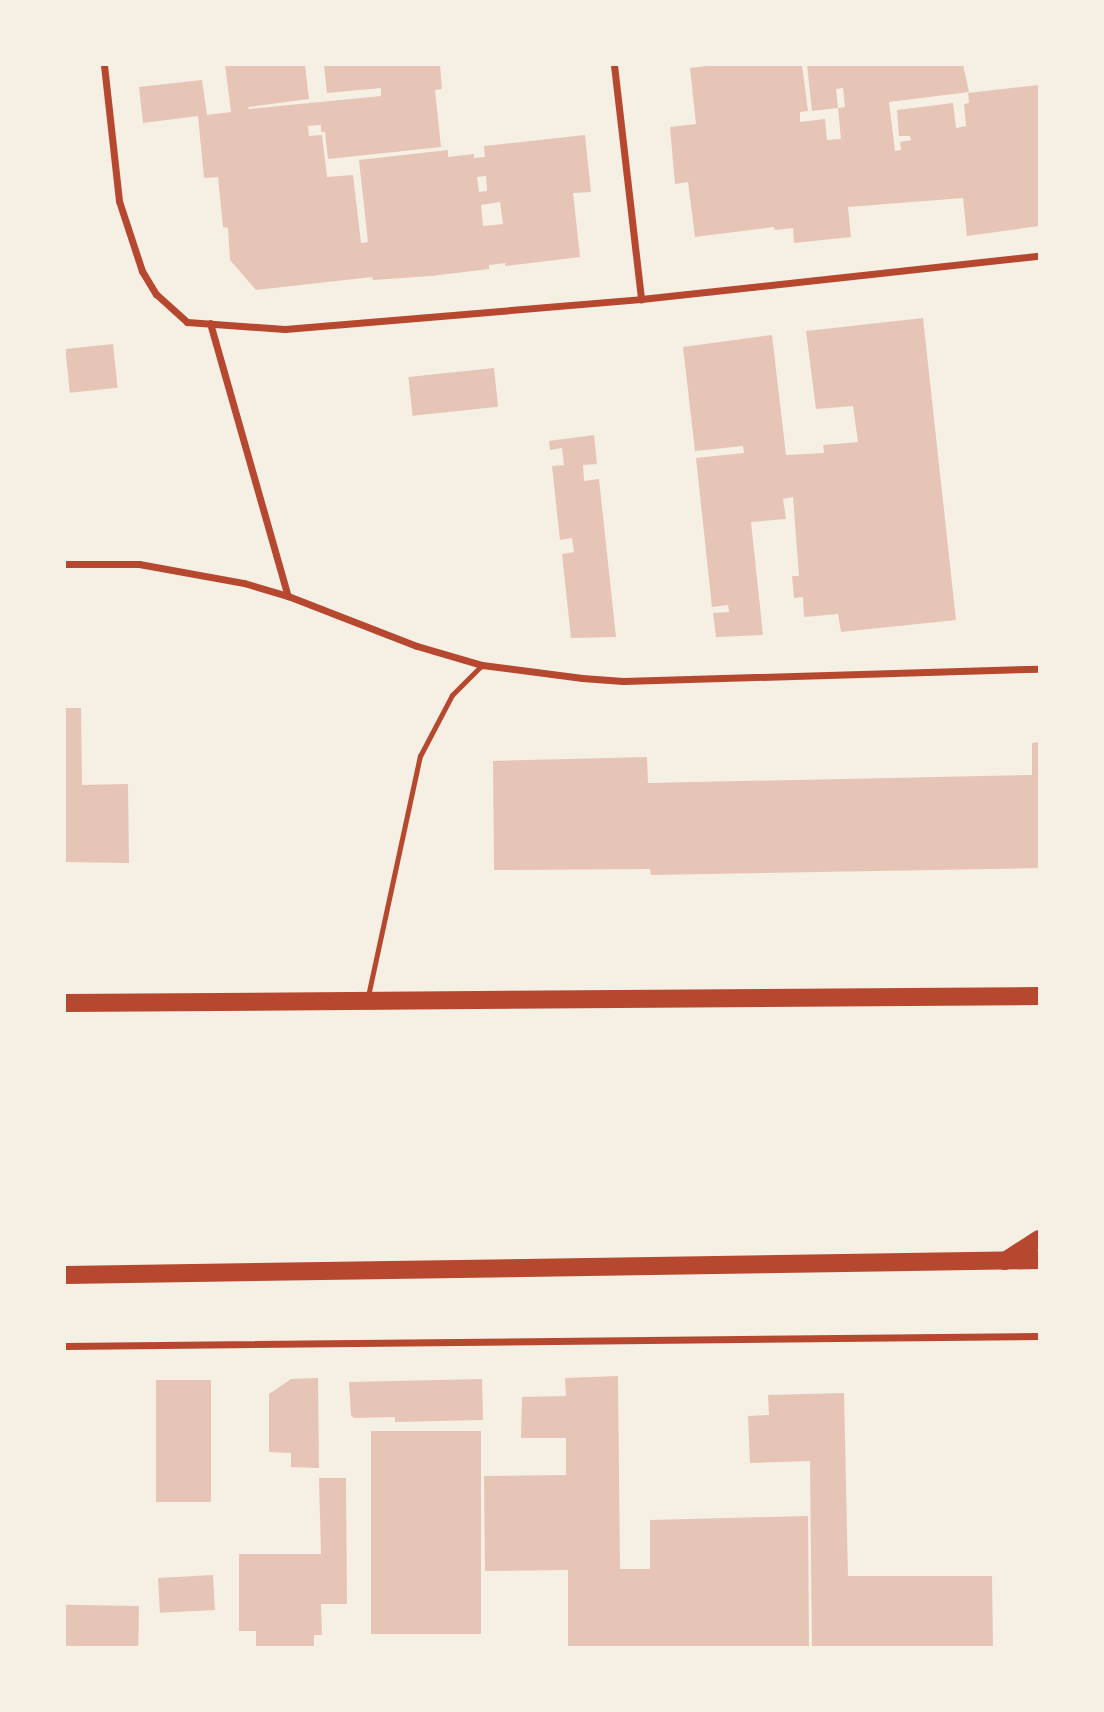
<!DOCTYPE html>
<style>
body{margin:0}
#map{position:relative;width:1104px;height:1712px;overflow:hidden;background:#f6efe4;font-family:"Work Sans",sans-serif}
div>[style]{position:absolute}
.building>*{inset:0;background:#e6c5b7;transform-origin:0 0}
.service>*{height:5px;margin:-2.5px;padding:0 2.5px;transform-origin:2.5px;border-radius:2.5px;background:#b5482f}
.minor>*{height:7px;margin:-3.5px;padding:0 3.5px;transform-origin:3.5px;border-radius:3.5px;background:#b5482f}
.primary>*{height:18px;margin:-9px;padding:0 9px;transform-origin:9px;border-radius:9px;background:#b5482f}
span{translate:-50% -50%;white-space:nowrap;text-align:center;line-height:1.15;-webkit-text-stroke:5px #f6efe4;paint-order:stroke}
.frame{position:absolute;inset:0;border:66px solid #f6efe4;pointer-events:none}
</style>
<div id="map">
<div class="building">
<i style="clip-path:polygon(evenodd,225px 65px,305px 65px,309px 99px,248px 107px,249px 109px,381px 96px,381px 88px,327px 93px,324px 65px,440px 65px,442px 89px,435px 90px,441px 147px,328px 159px,325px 132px,321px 132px,321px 125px,308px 126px,309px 136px,322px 135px,327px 177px,353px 175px,361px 243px,368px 242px,359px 160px,448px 150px,448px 157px,474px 154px,474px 158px,485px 157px,484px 146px,585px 135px,591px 192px,573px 193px,580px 257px,505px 266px,506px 263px,489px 265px,489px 269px,431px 276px,373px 280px,372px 277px,256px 290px,230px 260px,228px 228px,223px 227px,218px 177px,204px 178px,198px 116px,143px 123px,139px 87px,202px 80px,207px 115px,231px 112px,225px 65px,486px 176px,487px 191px,479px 192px,477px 177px,486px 176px,225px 65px,500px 202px,503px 224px,483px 226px,481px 205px,500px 202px)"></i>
<i style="clip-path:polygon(714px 65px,802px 65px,808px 111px,800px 112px,800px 122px,825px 119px,827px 140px,841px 139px,838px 108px,845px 107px,843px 88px,836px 89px,838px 108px,812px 111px,807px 65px,963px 65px,969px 92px,889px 102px,895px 151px,901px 150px,900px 142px,911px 140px,910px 136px,899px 136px,897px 110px,953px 103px,956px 128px,966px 126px,964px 104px,969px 103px,968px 93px,1039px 85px,1039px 226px,967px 236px,963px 198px,848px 207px,851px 237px,794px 243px,793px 228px,775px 230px,774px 227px,695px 237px,688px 182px,675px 184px,670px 127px,696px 124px,690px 68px)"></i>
<i style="clip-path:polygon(923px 318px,956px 620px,841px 632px,838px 614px,804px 617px,803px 597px,794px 598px,792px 576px,799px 576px,793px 497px,783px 499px,786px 519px,751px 522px,763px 635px,716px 637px,713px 613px,729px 612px,728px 605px,712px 607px,696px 458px,744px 453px,743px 446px,695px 451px,683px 347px,772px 335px,786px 455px,824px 453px,823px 445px,858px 442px,853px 406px,816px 409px,806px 331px)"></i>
<i style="left:113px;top:344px;width:44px;height:48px;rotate:84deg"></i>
<i style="left:494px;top:368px;width:39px;height:86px;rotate:84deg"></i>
<i style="clip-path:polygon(594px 435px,597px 464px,583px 465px,584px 481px,599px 479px,616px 637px,571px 638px,562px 554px,574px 552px,572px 538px,560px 540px,552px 466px,564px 465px,562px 448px,550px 450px,549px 441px)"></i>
<i style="clip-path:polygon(65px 708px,81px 708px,82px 785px,128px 784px,129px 863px,65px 862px)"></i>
<i style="clip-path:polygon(1039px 742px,1039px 868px,651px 875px,650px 869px,494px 870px,493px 761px,647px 757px,648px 783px,1032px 775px,1032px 743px)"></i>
<i style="clip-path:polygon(618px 1376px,620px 1569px,650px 1569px,650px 1520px,808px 1516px,809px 1647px,568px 1647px,568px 1570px,485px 1571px,484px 1476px,566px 1475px,566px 1438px,521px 1438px,522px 1397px,566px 1396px,565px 1378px)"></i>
<i style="clip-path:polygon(318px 1378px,319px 1468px,291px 1467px,291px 1453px,269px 1452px,269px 1394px,291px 1379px)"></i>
<i style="clip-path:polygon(482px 1379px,483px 1420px,395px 1422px,395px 1417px,354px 1418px,351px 1415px,349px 1382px)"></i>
<i style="left:211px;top:1380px;width:122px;height:55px;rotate:90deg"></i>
<i style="clip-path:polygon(844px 1393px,848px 1576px,992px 1576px,993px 1647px,812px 1647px,810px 1461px,750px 1463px,748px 1416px,769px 1415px,768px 1395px)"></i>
<i style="left:371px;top:1431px;width:110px;height:203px"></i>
<i style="clip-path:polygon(319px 1478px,346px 1478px,347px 1604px,321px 1604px,322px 1635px,314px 1635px,314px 1647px,256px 1647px,256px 1631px,239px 1631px,239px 1554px,321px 1554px)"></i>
<i style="left:213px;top:1575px;width:35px;height:55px;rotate:87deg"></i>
<i style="left:139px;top:1606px;width:41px;height:74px;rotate:91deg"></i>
</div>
<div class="service">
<i style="left:368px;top:996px;width:246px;rotate:-77.8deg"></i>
<i style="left:420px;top:756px;width:69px;rotate:-62.3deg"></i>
<i style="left:452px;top:695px;width:42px;rotate:-45deg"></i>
</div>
<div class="minor">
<i style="left:104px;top:65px;width:137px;rotate:83.7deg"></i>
<i style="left:119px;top:201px;width:74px;rotate:71.8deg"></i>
<i style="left:142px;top:271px;width:27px;rotate:59deg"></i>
<i style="left:156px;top:294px;width:42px;rotate:42.1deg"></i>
<i style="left:187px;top:322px;width:98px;rotate:4.1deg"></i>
<i style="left:285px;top:329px;width:357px;rotate:-4.8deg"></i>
<i style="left:641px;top:299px;width:400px;rotate:-6.2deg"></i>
<i style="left:614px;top:65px;width:236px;rotate:83.4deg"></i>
<i style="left:210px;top:323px;width:284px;rotate:74.1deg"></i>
<i style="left:65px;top:564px;width:74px"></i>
<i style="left:139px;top:564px;width:107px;rotate:10.3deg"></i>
<i style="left:244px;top:583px;width:46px;rotate:16.5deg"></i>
<i style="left:288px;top:596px;width:138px;rotate:21.2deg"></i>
<i style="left:417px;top:646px;width:68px;rotate:16.3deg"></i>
<i style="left:482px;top:665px;width:101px;rotate:7.4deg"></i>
<i style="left:582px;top:678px;width:41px;rotate:4.2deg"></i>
<i style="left:623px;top:681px;width:416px;rotate:-1.7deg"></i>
<i style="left:65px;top:1346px;width:974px;rotate:-0.59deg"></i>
</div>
<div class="primary">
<i style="left:65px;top:1003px;width:974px;rotate:-0.41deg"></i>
<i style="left:1005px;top:1261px;width:40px;rotate:-32.9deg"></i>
<i style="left:65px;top:1275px;width:974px;rotate:-0.88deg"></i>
</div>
<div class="frame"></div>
</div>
